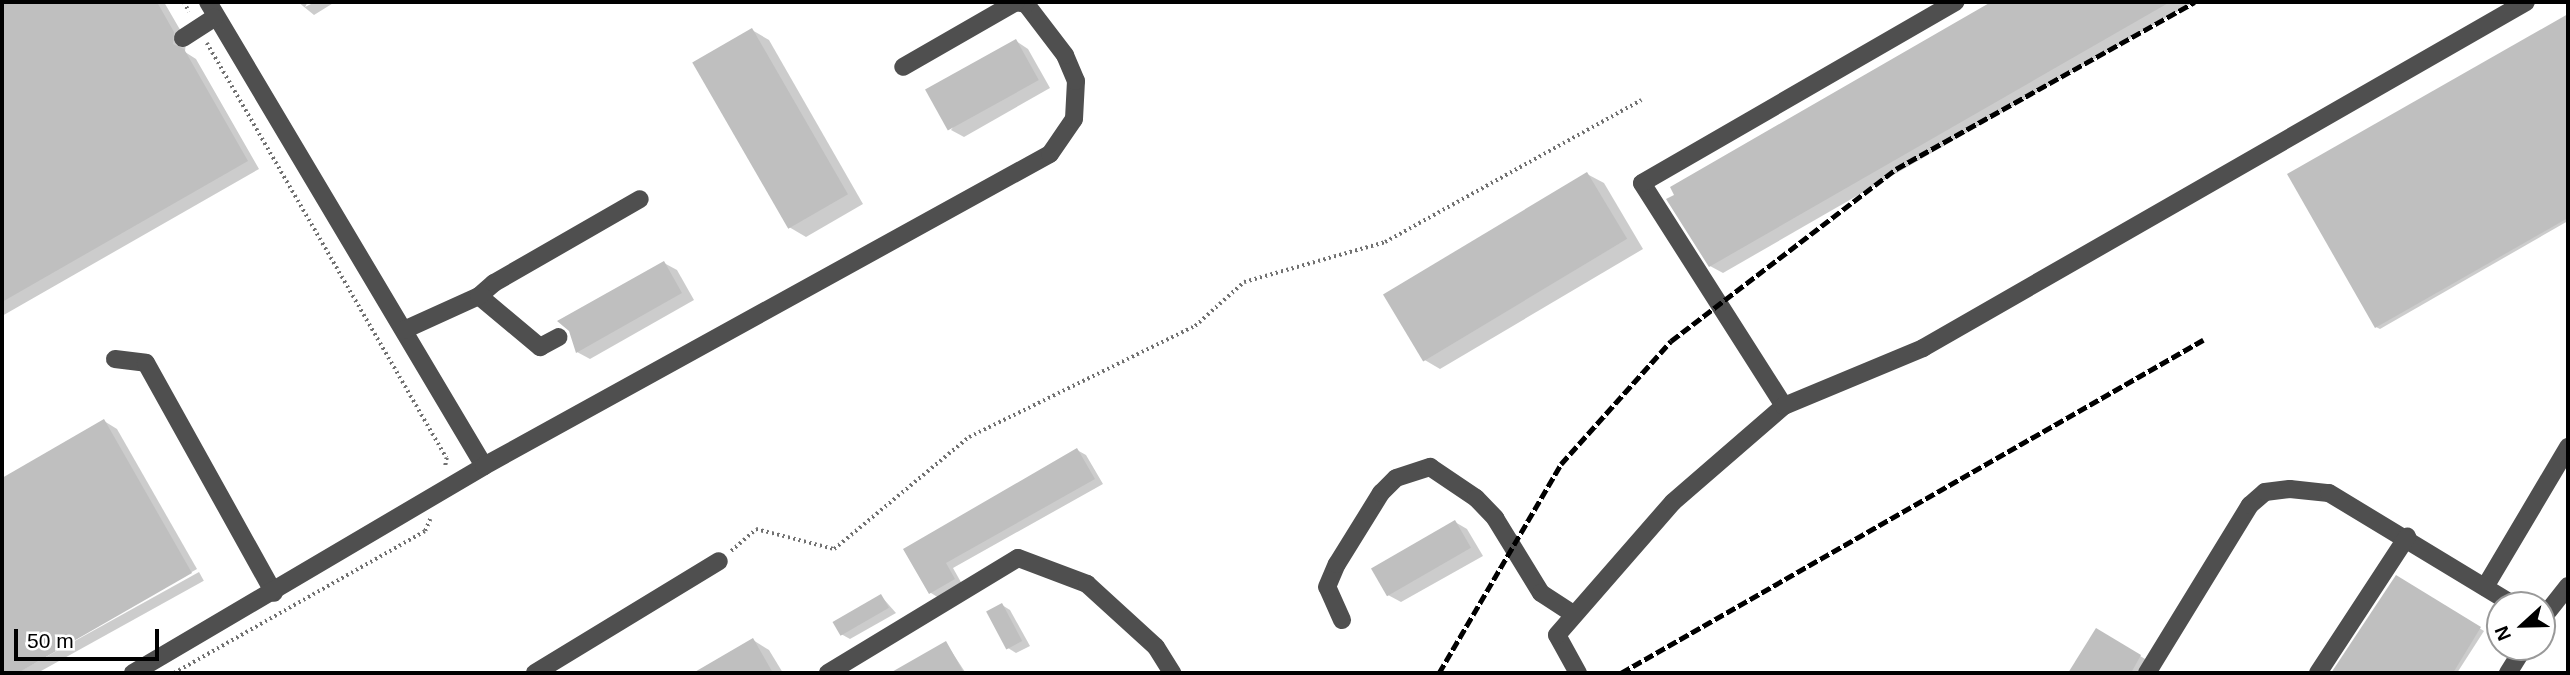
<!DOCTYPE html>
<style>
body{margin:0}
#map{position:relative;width:2570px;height:675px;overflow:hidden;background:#fff;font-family:Helvetica,sans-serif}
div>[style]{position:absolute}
.shadow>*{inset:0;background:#0003;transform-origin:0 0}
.building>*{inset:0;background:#bfbfbf;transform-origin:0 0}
.path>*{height:3.5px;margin-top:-1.75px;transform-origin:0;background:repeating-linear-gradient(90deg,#717171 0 2px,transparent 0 5.5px)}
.minor>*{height:18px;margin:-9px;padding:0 9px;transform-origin:9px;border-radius:9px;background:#4f4f4f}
.rail>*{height:5px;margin-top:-2.5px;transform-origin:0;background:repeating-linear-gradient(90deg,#000 0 10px,transparent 0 13.5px)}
span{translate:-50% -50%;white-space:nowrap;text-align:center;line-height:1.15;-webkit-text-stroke:6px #fff;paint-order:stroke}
.frame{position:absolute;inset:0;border:4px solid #000;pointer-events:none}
.north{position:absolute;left:2486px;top:591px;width:70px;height:70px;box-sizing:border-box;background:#fff;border:2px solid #999;border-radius:50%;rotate:248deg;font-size:19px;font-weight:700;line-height:28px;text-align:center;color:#000}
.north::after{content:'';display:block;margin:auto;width:24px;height:32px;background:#000;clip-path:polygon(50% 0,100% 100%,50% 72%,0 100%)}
.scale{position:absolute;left:14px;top:629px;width:145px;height:32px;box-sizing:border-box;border:4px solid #000;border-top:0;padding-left:9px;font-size:21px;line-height:24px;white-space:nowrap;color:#000;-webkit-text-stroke:5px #fff;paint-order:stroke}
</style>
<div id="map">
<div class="shadow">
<i style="clip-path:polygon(2px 2px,164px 2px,186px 40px,185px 52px,196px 59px,259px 169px,2px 316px)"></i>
<i style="clip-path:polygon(298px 2px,308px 2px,305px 7px,315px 2px,335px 2px,314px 15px)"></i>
<i style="clip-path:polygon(1998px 2px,2194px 2px,1723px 273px,1710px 266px,1672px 187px)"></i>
<i style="clip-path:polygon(2568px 16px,2568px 221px,2380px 329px,2376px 327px,2290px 175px)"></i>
<i style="clip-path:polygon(752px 30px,769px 40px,863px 204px,806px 237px,789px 227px)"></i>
<i style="clip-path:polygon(1016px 41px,1028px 49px,1050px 88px,964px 137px,951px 130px)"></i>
<i style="clip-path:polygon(1587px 174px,1604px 183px,1643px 249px,1440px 369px,1423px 359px)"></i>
<i style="clip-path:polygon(664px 263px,677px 270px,694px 300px,590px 359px,577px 352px)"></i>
<i style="clip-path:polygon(104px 421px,117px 429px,197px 569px,14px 673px,2px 673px,2px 480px)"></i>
<i style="clip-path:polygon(1077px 450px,1086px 455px,1103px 484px,953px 568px,962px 584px,939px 598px,931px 593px,905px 549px)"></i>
<i style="clip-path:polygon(1455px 522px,1467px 529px,1483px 556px,1401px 602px,1388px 595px)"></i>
<i style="left:199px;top:572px;width:10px;height:204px;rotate:61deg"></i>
<i style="clip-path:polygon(2397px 577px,2484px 631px,2457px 673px,2335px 673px)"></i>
<i style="clip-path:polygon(881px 596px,896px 613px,850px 639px,841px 634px)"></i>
<i style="clip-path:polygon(1002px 605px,1010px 610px,1030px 646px,1016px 653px,1008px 648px)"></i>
<i style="clip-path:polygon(2096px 630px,2157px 666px,2153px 673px,2070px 673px)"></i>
<i style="clip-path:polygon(753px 640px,769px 650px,783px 673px,696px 673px)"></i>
<i style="clip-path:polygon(946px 643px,965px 672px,893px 673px)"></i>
</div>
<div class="building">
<i style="clip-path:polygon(2px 2px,157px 2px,174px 32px,173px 44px,184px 49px,248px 161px,2px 302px)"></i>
<i style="clip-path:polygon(1991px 2px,2170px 2px,1709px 267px,1666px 199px,1674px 195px,1670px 187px)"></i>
<i style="clip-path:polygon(2568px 14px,2568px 218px,2375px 328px,2287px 174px)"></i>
<i style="left:752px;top:28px;width:192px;height:69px;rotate:60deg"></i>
<i style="left:1016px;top:39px;width:47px;height:104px;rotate:61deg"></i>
<i style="left:1587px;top:172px;width:78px;height:238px;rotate:59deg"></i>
<i style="clip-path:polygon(664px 261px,682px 293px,576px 353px,569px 331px,557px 321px)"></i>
<i style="clip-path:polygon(104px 419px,192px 573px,18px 673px,2px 673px,2px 478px)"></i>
<i style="clip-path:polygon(1077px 448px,1095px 479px,946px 563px,955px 579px,929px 594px,903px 549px)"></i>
<i style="left:1455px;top:520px;width:32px;height:97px;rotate:60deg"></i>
<i style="clip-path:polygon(2396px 575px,2481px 627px,2453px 673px,2331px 673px)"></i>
<i style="left:881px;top:594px;width:16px;height:56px;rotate:60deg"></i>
<i style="left:1002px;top:603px;width:43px;height:18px;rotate:62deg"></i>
<i style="clip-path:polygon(2096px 628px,2141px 655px,2131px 673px,2068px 673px)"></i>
<i style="clip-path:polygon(753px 638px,773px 673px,693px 673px)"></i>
<i style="clip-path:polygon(946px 641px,964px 673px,890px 673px)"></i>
</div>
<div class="path">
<i style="left:184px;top:2px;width:11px;rotate:63deg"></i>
<i style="left:207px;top:43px;width:479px;rotate:60deg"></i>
<i style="left:447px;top:458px;width:10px;rotate:101deg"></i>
<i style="left:731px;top:551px;width:33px;rotate:-41deg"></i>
<i style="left:756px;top:529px;width:81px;rotate:14.4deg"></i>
<i style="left:834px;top:549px;width:175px;rotate:-39.7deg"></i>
<i style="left:969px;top:437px;width:252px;rotate:-26.2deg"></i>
<i style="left:1195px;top:326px;width:66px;rotate:-41.9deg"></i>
<i style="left:1244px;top:282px;width:147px;rotate:-15.8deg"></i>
<i style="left:1385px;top:242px;width:293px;rotate:-29deg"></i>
<i style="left:174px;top:673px;width:288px;rotate:-29.5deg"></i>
<i style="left:425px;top:531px;width:13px;rotate:-67deg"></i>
</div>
<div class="minor">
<i style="left:208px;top:2px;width:540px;rotate:59.25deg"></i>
<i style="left:183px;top:38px;width:37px;rotate:-33deg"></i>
<i style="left:479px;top:296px;width:80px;rotate:39.9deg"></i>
<i style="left:540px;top:347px;width:21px;rotate:-28deg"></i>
<i style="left:404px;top:330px;width:82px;rotate:-24.4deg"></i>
<i style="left:479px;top:296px;width:20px;rotate:-41deg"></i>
<i style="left:494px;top:283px;width:168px;rotate:-29.9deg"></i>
<i style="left:115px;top:359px;width:31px;rotate:7deg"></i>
<i style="left:146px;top:363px;width:263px;rotate:60.9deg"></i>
<i style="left:1784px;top:406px;width:264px;rotate:-122.5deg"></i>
<i style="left:1642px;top:183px;width:362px;rotate:-30deg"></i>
<i style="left:2485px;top:587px;width:163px;rotate:-59.3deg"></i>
<i style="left:2542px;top:619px;width:42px;rotate:-51.8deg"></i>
<i style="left:1342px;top:620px;width:36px;rotate:-114deg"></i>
<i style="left:1327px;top:587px;width:25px;rotate:-67deg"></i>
<i style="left:1337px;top:564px;width:84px;rotate:-58.2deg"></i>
<i style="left:1381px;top:493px;width:21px;rotate:-45deg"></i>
<i style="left:1396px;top:478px;width:36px;rotate:-18deg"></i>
<i style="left:1430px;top:467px;width:55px;rotate:34deg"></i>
<i style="left:1476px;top:498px;width:28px;rotate:46deg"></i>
<i style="left:1495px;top:518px;width:88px;rotate:58.5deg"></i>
<i style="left:1541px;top:593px;width:38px;rotate:33deg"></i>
<i style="left:133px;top:673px;width:407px;rotate:-30.5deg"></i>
<i style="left:484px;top:466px;width:646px;rotate:-28.87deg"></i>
<i style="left:1050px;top:154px;width:42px;rotate:-55.6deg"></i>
<i style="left:1074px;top:119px;width:38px;rotate:-87deg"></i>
<i style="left:1076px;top:81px;width:28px;rotate:-113deg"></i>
<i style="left:1065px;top:55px;width:64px;rotate:-127.4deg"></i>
<i style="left:1026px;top:4px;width:10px;rotate:-169deg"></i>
<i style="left:1016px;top:2px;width:130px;rotate:150.1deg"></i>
<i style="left:535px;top:673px;width:215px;rotate:-31.3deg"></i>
<i style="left:828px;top:673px;width:222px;rotate:-31.2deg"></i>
<i style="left:1018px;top:558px;width:74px;rotate:20.6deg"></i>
<i style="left:1087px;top:584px;width:93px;rotate:42.4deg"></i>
<i style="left:1156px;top:647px;width:31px;rotate:58deg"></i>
<i style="left:1578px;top:673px;width:43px;rotate:-118.9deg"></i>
<i style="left:1557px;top:635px;width:176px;rotate:-48.9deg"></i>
<i style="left:1673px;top:502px;width:147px;rotate:-40.9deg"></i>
<i style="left:1784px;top:406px;width:151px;rotate:-22.6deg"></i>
<i style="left:1923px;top:348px;width:695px;rotate:-29.85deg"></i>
<i style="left:2147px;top:673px;width:197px;rotate:-58.5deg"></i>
<i style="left:2250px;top:505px;width:20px;rotate:-41deg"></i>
<i style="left:2265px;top:492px;width:25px;rotate:-7deg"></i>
<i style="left:2290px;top:489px;width:39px;rotate:6deg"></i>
<i style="left:2329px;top:493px;width:216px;rotate:31.2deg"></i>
<i style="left:2318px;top:673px;width:163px;rotate:-56.8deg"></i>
<i style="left:2508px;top:673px;width:31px;rotate:-58deg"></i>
</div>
<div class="rail">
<i style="left:1439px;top:673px;width:242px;rotate:-59.7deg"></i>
<i style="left:1561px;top:464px;width:165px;rotate:-48.2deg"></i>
<i style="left:1671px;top:341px;width:283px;rotate:-37.4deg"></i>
<i style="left:1896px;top:169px;width:342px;rotate:-29.2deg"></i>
<i style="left:1621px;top:673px;width:671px;rotate:-29.78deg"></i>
</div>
<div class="frame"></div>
<div class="north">N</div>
<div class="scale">50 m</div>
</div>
